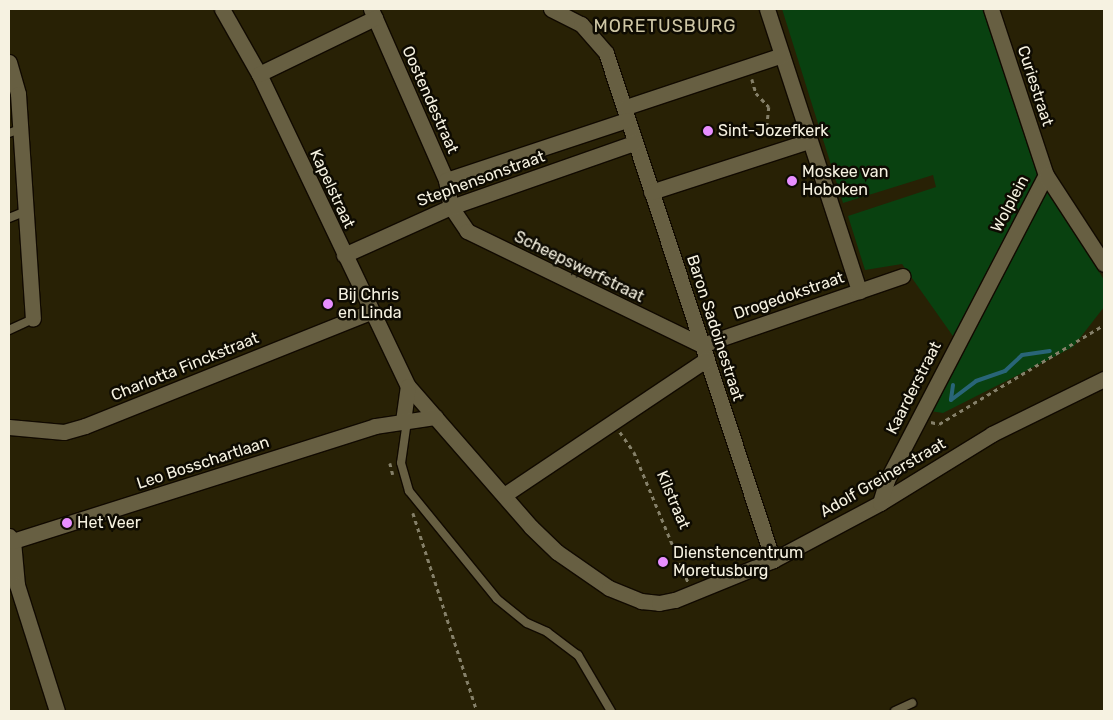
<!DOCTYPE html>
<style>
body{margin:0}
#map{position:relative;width:1113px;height:720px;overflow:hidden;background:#282105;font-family:Rubik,sans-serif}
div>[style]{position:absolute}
.green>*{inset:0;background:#094110}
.stream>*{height:4px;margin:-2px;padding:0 2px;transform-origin:2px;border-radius:2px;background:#296578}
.path>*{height:2.5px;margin-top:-1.25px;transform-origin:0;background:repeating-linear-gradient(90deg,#858069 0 4px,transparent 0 8px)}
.roads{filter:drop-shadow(1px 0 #110a00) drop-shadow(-1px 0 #110a00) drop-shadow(0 1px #110a00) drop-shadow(0 -1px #110a00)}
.lane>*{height:8px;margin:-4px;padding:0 4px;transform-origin:4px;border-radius:4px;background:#675f42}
.street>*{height:15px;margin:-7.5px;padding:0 7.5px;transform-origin:7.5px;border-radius:7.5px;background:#675f42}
.dots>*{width:14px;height:14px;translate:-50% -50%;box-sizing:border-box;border:2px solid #0e0b02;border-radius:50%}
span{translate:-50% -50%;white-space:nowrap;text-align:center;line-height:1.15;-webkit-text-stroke:5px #0e0b02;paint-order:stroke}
.street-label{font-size:16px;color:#f6f2e1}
.poi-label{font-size:16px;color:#f6f2e1}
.left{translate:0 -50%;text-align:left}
.neighbourhood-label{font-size:18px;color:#cec6a5;letter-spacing:1px}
.frame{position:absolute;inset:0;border:10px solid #f6f2e1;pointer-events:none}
</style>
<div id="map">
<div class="green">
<i style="clip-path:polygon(782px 9px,985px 9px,1037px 167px,1104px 280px,1104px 307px,1073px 347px,943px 413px,930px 411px,955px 339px,902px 264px,865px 270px,848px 216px,936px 187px,933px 175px,843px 203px)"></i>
</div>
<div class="stream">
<i style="left:953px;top:385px;width:15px;rotate:98deg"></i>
<i style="left:951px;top:400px;width:31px;rotate:-37deg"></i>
<i style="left:976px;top:381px;width:31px;rotate:-19deg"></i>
<i style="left:1005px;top:371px;width:23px;rotate:-43deg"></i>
<i style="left:1022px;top:355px;width:28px;rotate:-8deg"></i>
</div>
<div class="path">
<i style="left:752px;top:79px;width:15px;rotate:74deg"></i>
<i style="left:756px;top:93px;width:19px;rotate:47deg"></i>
<i style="left:769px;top:107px;width:18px;rotate:96deg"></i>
<i style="left:767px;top:125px;width:15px;rotate:70deg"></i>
<i style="left:931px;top:422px;width:8px;rotate:14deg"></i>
<i style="left:939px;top:424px;width:192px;rotate:-31deg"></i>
<i style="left:620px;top:432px;width:24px;rotate:55deg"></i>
<i style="left:634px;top:452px;width:141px;rotate:67.4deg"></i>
<i style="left:390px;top:463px;width:12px;rotate:76deg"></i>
<i style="left:413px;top:513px;width:208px;rotate:72.1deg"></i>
</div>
<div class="roads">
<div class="lane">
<i style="left:9px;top:133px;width:12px;rotate:-20deg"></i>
<i style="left:9px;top:218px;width:16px;rotate:-22deg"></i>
<i style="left:9px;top:330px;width:26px;rotate:-25deg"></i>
<i style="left:407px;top:421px;width:42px;rotate:98.1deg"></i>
<i style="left:401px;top:463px;width:29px;rotate:74deg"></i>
<i style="left:409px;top:491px;width:139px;rotate:50.8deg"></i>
<i style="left:497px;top:599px;width:38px;rotate:39deg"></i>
<i style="left:527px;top:623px;width:22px;rotate:24deg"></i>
<i style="left:547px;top:632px;width:39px;rotate:37deg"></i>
<i style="left:578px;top:655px;width:65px;rotate:59.5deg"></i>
<i style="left:895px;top:711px;width:19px;rotate:-25deg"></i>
</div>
<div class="street">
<i style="left:222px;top:9px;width:75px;rotate:60.4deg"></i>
<i style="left:259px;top:74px;width:346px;rotate:64.5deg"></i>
<i style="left:408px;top:386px;width:187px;rotate:48.9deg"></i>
<i style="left:531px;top:527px;width:36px;rotate:44deg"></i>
<i style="left:557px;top:552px;width:63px;rotate:34.7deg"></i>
<i style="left:609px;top:588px;width:35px;rotate:22deg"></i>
<i style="left:641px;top:601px;width:18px;rotate:6deg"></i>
<i style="left:659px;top:603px;width:16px;rotate:-11deg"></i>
<i style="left:675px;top:600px;width:106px;rotate:-22.2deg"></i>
<i style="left:773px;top:560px;width:121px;rotate:-28deg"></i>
<i style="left:880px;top:503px;width:132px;rotate:-31.6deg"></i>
<i style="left:992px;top:434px;width:125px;rotate:-26.2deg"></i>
<i style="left:371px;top:9px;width:187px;rotate:66.3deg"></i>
<i style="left:446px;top:180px;width:27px;rotate:80deg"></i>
<i style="left:451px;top:207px;width:29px;rotate:56deg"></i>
<i style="left:467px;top:231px;width:261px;rotate:25.9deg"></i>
<i style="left:702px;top:345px;width:212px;rotate:-19deg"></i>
<i style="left:551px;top:9px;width:34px;rotate:27deg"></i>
<i style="left:581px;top:24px;width:38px;rotate:49deg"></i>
<i style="left:606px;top:53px;width:534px;rotate:71.77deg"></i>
<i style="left:767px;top:9px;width:297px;rotate:71.9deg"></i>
<i style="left:991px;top:9px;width:175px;rotate:71.7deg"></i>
<i style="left:9px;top:62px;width:33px;rotate:74deg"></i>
<i style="left:18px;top:94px;width:225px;rotate:86.2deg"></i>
<i style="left:259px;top:74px;width:129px;rotate:-25.8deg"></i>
<i style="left:626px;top:107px;width:164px;rotate:-18.4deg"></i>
<i style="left:446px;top:180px;width:190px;rotate:-18.4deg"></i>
<i style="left:651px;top:192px;width:166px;rotate:-17.9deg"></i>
<i style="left:344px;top:255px;width:117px;rotate:-24.2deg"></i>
<i style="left:451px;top:207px;width:194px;rotate:-19.3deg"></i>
<i style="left:403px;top:421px;width:35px;rotate:-82deg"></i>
<i style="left:9px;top:427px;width:55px;rotate:5.2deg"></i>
<i style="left:64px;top:432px;width:22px;rotate:-16deg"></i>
<i style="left:85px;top:426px;width:307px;rotate:-21.8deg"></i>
<i style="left:504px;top:495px;width:244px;rotate:-33.8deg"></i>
<i style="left:880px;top:503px;width:24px;rotate:-73deg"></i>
<i style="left:887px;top:480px;width:344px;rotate:-62.5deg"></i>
<i style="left:1046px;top:175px;width:106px;rotate:56.9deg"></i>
<i style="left:9px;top:536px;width:6px;rotate:51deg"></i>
<i style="left:13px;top:541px;width:44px;rotate:84.8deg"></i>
<i style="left:17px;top:585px;width:132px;rotate:72.4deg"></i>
<i style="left:13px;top:541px;width:380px;rotate:-17.6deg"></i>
<i style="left:375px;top:426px;width:61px;rotate:-8.5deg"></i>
</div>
</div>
<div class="dots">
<i style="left:708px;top:131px;background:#e88eff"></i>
<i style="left:792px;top:181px;background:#e88eff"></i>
<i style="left:328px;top:304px;background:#e88eff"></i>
<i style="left:67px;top:523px;background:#e88eff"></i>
<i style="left:663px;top:562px;background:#e88eff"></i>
</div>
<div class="street-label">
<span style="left:1035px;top:86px;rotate:72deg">Curiestraat</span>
<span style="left:430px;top:100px;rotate:66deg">Oostendestraat</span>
<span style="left:481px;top:179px;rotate:-20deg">Stephensonstraat</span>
<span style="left:332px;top:189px;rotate:65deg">Kapelstraat</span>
<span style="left:1010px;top:204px;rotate:-62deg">Wolplein</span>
<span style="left:579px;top:267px;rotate:26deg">Scheepswerfstraat</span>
<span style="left:789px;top:296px;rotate:-19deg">Drogedokstraat</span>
<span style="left:715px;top:328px;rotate:72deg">Baron Sadoinestraat</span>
<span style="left:185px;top:367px;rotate:-22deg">Charlotta Finckstraat</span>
<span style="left:914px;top:388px;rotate:-63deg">Kaarderstraat</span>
<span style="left:203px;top:463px;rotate:-18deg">Leo Bosschartlaan</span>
<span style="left:883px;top:478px;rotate:-30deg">Adolf Greinerstraat</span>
<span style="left:673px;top:500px;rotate:67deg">Kilstraat</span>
</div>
<div class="poi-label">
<span class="left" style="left:718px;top:131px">Sint-Jozefkerk</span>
<span class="left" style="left:802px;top:181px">Moskee van<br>Hoboken</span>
<span class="left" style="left:338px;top:304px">Bij Chris<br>en Linda</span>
<span class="left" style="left:77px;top:523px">Het Veer</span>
<span class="left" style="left:673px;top:562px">Dienstencentrum<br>Moretusburg</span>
</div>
<div class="neighbourhood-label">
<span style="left:665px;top:26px">MORETUSBURG</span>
</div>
<div class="frame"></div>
</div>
